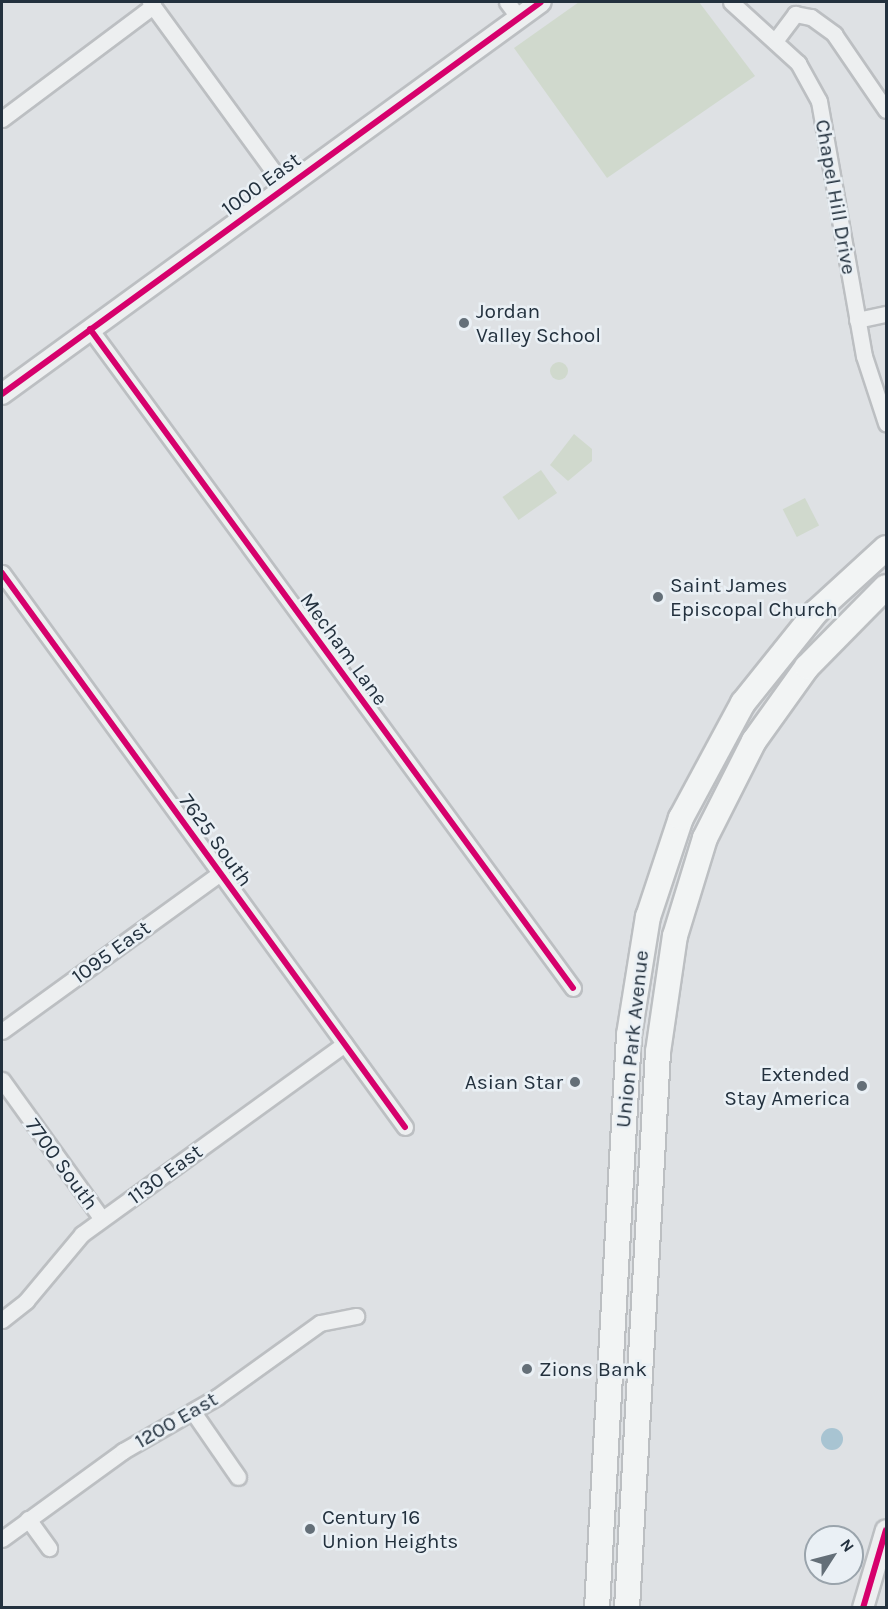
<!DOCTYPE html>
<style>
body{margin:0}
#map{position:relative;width:888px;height:1609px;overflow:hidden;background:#dee1e4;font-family:Karla,sans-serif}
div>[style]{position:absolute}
.green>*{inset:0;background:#d0d9cd;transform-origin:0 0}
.round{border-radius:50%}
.water>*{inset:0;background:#a8c4d2}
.roads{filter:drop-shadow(2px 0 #bcbfc2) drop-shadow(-2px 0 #bcbfc2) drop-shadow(0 2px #bcbfc2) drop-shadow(0 -2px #bcbfc2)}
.minor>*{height:15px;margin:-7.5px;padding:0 7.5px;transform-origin:7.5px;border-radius:7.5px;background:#edeff0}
.tertiary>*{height:20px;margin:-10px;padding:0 10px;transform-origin:10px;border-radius:10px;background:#edeff0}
.primary>*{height:24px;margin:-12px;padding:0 12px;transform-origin:12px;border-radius:12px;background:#f2f4f4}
.cycleway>*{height:6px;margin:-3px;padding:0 3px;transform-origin:3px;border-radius:3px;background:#d6006c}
.dots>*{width:16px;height:16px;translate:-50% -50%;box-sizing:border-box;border:3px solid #eaf0f5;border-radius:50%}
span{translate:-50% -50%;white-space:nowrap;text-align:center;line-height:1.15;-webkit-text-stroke:5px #eaf0f5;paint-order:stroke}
.street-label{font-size:21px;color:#23313e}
.poi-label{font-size:21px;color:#23313e}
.left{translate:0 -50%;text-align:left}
.right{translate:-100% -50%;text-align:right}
.frame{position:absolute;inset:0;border:3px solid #23313e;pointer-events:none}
.north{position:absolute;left:804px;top:1525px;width:60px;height:60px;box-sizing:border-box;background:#eaf0f5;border:2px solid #9aa4ac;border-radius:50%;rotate:54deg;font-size:16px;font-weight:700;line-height:24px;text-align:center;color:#23313e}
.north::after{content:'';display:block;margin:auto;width:21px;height:27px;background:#646f78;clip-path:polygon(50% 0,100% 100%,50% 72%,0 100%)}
</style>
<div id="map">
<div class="green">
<i style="clip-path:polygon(579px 2px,699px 2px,755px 76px,607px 178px,514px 48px)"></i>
<i class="round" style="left:550px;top:362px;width:18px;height:18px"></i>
<i style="clip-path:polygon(574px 434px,592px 449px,592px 461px,568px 481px,550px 465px)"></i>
<i style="left:541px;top:470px;width:28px;height:47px;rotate:55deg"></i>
<i style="left:805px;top:498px;width:31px;height:25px;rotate:63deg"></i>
</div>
<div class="water">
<i class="round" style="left:821px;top:1428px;width:22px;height:22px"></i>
</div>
<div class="roads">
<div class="minor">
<i style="left:150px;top:2px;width:229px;rotate:53.9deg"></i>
<i style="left:507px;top:2px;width:20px;rotate:53deg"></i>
<i style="left:731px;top:2px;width:91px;rotate:42.3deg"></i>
<i style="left:798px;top:63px;width:43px;rotate:61.1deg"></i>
<i style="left:819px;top:101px;width:259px;rotate:80deg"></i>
<i style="left:864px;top:356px;width:71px;rotate:71.8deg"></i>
<i style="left:775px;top:41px;width:34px;rotate:-53deg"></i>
<i style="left:795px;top:14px;width:16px;rotate:11deg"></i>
<i style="left:811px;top:17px;width:29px;rotate:36deg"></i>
<i style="left:834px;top:34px;width:92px;rotate:55.6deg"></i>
<i style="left:2px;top:119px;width:189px;rotate:-36.8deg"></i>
<i style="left:857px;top:320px;width:30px;rotate:-12deg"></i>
<i style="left:90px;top:329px;width:817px;rotate:53.76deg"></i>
<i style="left:2px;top:573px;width:685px;rotate:53.97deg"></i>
<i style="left:2px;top:1031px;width:269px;rotate:-35.9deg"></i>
<i style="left:2px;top:1080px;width:171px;rotate:54.3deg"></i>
<i style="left:2px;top:1320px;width:31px;rotate:-38deg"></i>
<i style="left:26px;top:1301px;width:87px;rotate:-50.1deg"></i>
<i style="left:82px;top:1234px;width:324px;rotate:-35.9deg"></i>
<i style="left:193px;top:1412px;width:79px;rotate:55.3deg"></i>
<i style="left:28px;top:1519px;width:36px;rotate:54deg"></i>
<i style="left:2px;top:1539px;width:150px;rotate:-36deg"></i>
<i style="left:123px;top:1451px;width:108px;rotate:-29.9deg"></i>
<i style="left:217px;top:1397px;width:127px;rotate:-35.7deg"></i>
<i style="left:320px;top:1323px;width:37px;rotate:-11deg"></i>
</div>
<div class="tertiary">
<i style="left:2px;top:394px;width:666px;rotate:-36.03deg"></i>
<i style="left:863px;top:1608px;width:81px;rotate:-73.6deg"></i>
</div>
<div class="primary">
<i style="left:597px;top:1608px;width:574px;rotate:-86.8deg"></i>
<i style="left:629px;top:1035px;width:120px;rotate:-80.9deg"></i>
<i style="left:648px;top:917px;width:104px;rotate:-71.6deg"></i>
<i style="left:681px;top:818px;width:131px;rotate:-61.7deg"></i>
<i style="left:743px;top:703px;width:117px;rotate:-51.3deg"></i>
<i style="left:816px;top:612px;width:95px;rotate:-42.4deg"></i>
<i style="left:627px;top:1608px;width:557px;rotate:-86.81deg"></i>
<i style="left:658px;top:1052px;width:117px;rotate:-81.7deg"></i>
<i style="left:675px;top:936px;width:102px;rotate:-73deg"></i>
<i style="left:705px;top:838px;width:109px;rotate:-63.2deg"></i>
<i style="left:754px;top:741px;width:91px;rotate:-54.4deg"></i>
<i style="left:807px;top:667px;width:112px;rotate:-45.4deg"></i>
</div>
</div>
<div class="cycleway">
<i style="left:90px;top:329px;width:817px;rotate:53.76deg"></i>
<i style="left:2px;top:394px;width:666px;rotate:-36.03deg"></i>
<i style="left:2px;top:573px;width:685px;rotate:53.97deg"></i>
<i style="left:863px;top:1608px;width:81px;rotate:-73.6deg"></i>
</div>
<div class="dots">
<i style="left:464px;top:323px;background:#646f78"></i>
<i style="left:658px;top:597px;background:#646f78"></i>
<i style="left:575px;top:1082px;background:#646f78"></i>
<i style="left:862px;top:1086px;background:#646f78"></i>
<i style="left:527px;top:1369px;background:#646f78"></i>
<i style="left:310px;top:1529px;background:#646f78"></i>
</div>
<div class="street-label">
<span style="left:261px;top:184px;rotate:-36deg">1000 East</span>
<span style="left:836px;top:197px;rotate:80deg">Chapel Hill Drive</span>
<span style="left:344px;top:649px;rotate:54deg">Mecham Lane</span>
<span style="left:216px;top:840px;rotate:54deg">7625 South</span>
<span style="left:111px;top:952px;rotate:-36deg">1095 East</span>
<span style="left:632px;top:1039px;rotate:-84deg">Union Park Avenue</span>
<span style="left:62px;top:1164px;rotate:54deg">7700 South</span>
<span style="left:165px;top:1174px;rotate:-36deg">1130 East</span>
<span style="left:176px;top:1420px;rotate:-30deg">1200 East</span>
</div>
<div class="poi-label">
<span class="left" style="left:476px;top:323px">Jordan<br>Valley School</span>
<span class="left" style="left:670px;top:597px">Saint James<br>Episcopal Church</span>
<span class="right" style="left:850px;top:1086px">Extended<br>Stay America</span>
<span class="right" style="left:563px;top:1082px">Asian Star</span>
<span class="left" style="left:539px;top:1369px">Zions Bank</span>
<span class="left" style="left:322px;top:1529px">Century 16<br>Union Heights</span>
</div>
<div class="frame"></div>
<div class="north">N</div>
</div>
